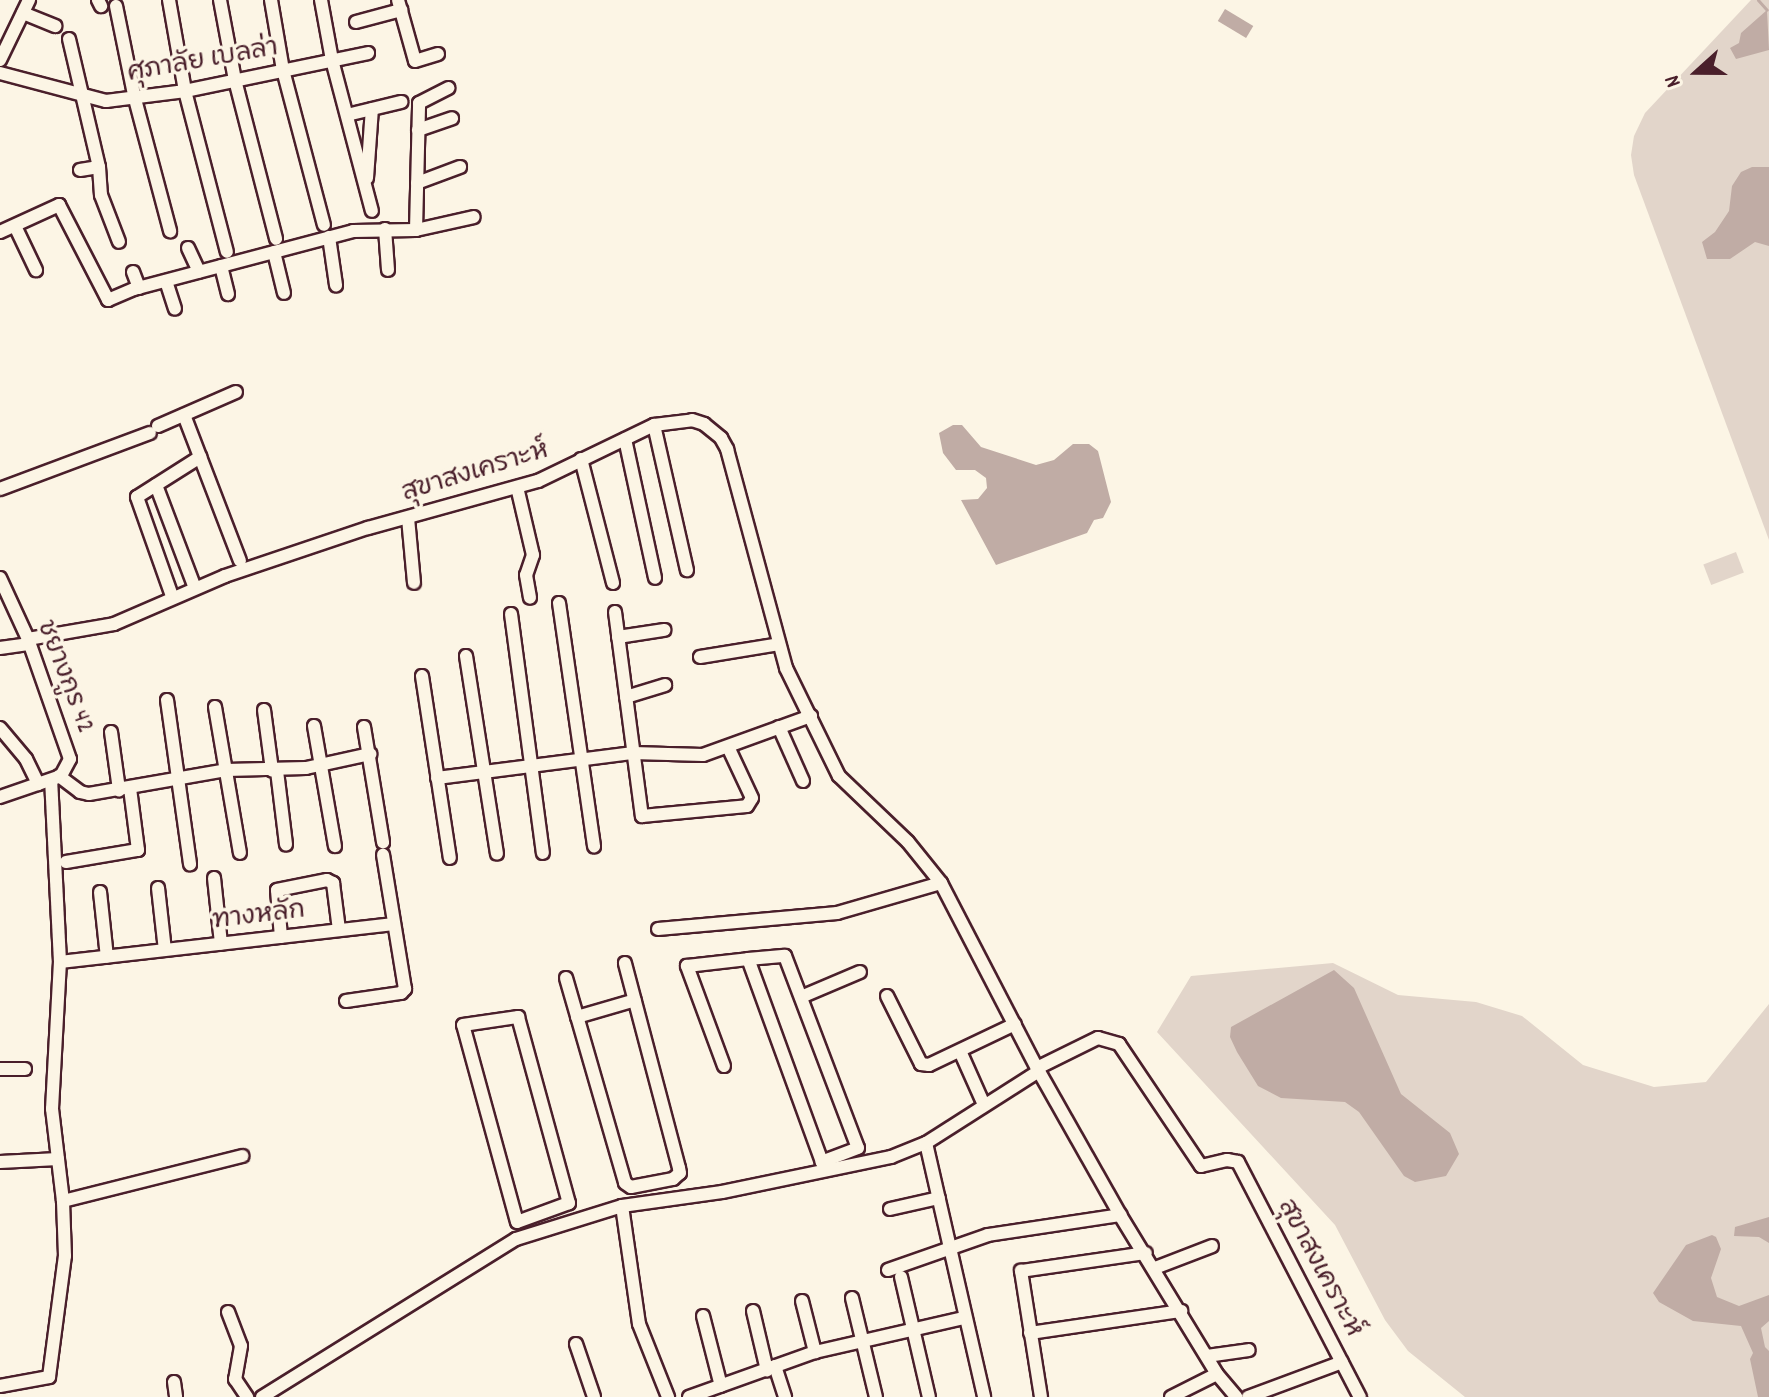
<!DOCTYPE html>
<meta charset="utf-8">
<style>
body{margin:0}
#map{position:relative;width:1769px;height:1397px;overflow:hidden;background:#fcf5e5;font-family:Dekko,"Playpen Sans Thai",sans-serif}
div>[style]{position:absolute}
.green>*{inset:0;background:#e2d5ca;transform-origin:0 0}
.water>*{inset:0;background:#c0aca5;transform-origin:0 0}
.stream>*{height:3px;margin:-1.5px;padding:0 1.5px;transform-origin:1.5px;border-radius:1.5px;background:#c0aca5}
.roads{filter:drop-shadow(2px 0 #4a1f2b) drop-shadow(-2px 0 #4a1f2b) drop-shadow(0 2px #4a1f2b) drop-shadow(0 -2px #4a1f2b)}
.minor>*{height:12px;margin:-6px;padding:0 6px;transform-origin:6px;border-radius:6px;background:#fcf5e5}
span{translate:-50% -50%;white-space:nowrap;text-align:center;line-height:1.15;-webkit-text-stroke:7px #fcf5e5;paint-order:stroke}
.street-label{font-size:26px;color:#4a1f2b}
.north{position:absolute;left:1657px;top:32px;width:80px;height:80px;-webkit-text-stroke:6px #fcf5e5;paint-order:stroke;rotate:249deg;font-size:22px;font-weight:700;line-height:32px;text-align:center;color:#4a1f2b}
.north::after{content:'';display:block;margin:auto;width:28px;height:36px;background:#4a1f2b;clip-path:polygon(50% 0,100% 100%,50% 72%,0 100%)}
</style>
<div id="map">
<div class="green">
<i style="clip-path:polygon(1751px 0,1769px 0,1769px 540px,1634px 175px,1631px 155px,1634px 136px,1645px 113px)"></i>
<i style="left:1736px;top:552px;width:22px;height:35px;rotate:69deg"></i>
<i style="clip-path:polygon(1333px 963px,1398px 995px,1476px 1002px,1522px 1016px,1583px 1065px,1654px 1087px,1706px 1082px,1769px 1004px,1769px 1397px,1465px 1397px,1408px 1351px,1385px 1320px,1335px 1225px,1157px 1032px,1191px 976px)"></i>
</div>
<div class="water">
<i style="left:1225px;top:9px;width:33px;height:14px;rotate:31deg"></i>
<i style="clip-path:polygon(1767px 10px,1769px 50px,1736px 59px,1730px 48px,1739px 43px,1741px 33px)"></i>
<i style="clip-path:polygon(1752px 167px,1769px 167px,1769px 246px,1755px 242px,1730px 259px,1707px 259px,1702px 242px,1715px 232px,1729px 211px,1732px 186px,1741px 172px)"></i>
<i style="clip-path:polygon(953px 425px,962px 425px,981px 447px,1036px 465px,1054px 460px,1073px 444px,1089px 444px,1098px 451px,1111px 502px,1103px 518px,1094px 520px,1087px 533px,996px 565px,961px 500px,978px 499px,987px 488px,986px 478px,975px 470px,956px 470px,943px 453px,939px 433px)"></i>
<i style="clip-path:polygon(1334px 970px,1354px 988px,1401px 1094px,1450px 1133px,1459px 1154px,1446px 1176px,1415px 1182px,1404px 1176px,1359px 1112px,1345px 1102px,1281px 1098px,1258px 1086px,1237px 1052px,1230px 1037px,1231px 1027px)"></i>
<i style="clip-path:polygon(1769px 1217px,1769px 1243px,1759px 1237px,1734px 1236px,1735px 1227px)"></i>
<i style="clip-path:polygon(1712px 1235px,1716px 1237px,1721px 1249px,1711px 1278px,1717px 1297px,1739px 1306px,1769px 1295px,1769px 1321px,1761px 1328px,1765px 1347px,1769px 1351px,1769px 1397px,1758px 1397px,1750px 1359px,1753px 1353px,1741px 1326px,1693px 1321px,1659px 1302px,1653px 1293px,1686px 1245px)"></i>
</div>
<div class="stream">
<i style="left:1758px;top:0;width:13px;rotate:48deg"></i>
</div>
<div class="roads">
<div class="minor">
<i style="left:98px;top:0;width:7px;rotate:63deg"></i>
<i style="left:169px;top:0;width:92px;rotate:80deg"></i>
<i style="left:185px;top:91px;width:166px;rotate:75.4deg"></i>
<i style="left:220px;top:0;width:81px;rotate:79.4deg"></i>
<i style="left:235px;top:80px;width:164px;rotate:75.5deg"></i>
<i style="left:271px;top:0;width:71px;rotate:80.3deg"></i>
<i style="left:283px;top:70px;width:160px;rotate:75.2deg"></i>
<i style="left:321px;top:0;width:61px;rotate:79.6deg"></i>
<i style="left:332px;top:60px;width:156px;rotate:75.2deg"></i>
<i style="left:398px;top:0;width:63px;rotate:74.4deg"></i>
<i style="left:415px;top:61px;width:24px;rotate:-17deg"></i>
<i style="left:116px;top:6px;width:95px;rotate:78.5deg"></i>
<i style="left:135px;top:99px;width:137px;rotate:75.1deg"></i>
<i style="left:23px;top:13px;width:35px;rotate:22deg"></i>
<i style="left:356px;top:22px;width:47px;rotate:-14.9deg"></i>
<i style="left:69px;top:39px;width:131px;rotate:76.8deg"></i>
<i style="left:99px;top:167px;width:28px;rotate:86deg"></i>
<i style="left:101px;top:195px;width:50px;rotate:69deg"></i>
<i style="left:0;top:60px;width:67px;rotate:-64.2deg"></i>
<i style="left:0;top:73px;width:110px;rotate:14.8deg"></i>
<i style="left:106px;top:101px;width:80px;rotate:-7.2deg"></i>
<i style="left:185px;top:91px;width:187px;rotate:-11.7deg"></i>
<i style="left:347px;top:115px;width:56px;rotate:-13.5deg"></i>
<i style="left:418px;top:130px;width:36px;rotate:-19deg"></i>
<i style="left:80px;top:170px;width:19px;rotate:-9deg"></i>
<i style="left:367px;top:178px;width:69px;rotate:-85.9deg"></i>
<i style="left:417px;top:183px;width:46px;rotate:-20.4deg"></i>
<i style="left:15px;top:226px;width:49px;rotate:64.5deg"></i>
<i style="left:385px;top:229px;width:41px;rotate:85.8deg"></i>
<i style="left:416px;top:230px;width:127px;rotate:-88.6deg"></i>
<i style="left:419px;top:103px;width:33px;rotate:-27deg"></i>
<i style="left:0;top:232px;width:65px;rotate:-24.6deg"></i>
<i style="left:59px;top:205px;width:107px;rotate:62.7deg"></i>
<i style="left:108px;top:300px;width:28px;rotate:-23deg"></i>
<i style="left:134px;top:289px;width:227px;rotate:-14.8deg"></i>
<i style="left:353px;top:231px;width:63px;rotate:-0.9deg"></i>
<i style="left:416px;top:230px;width:59px;rotate:-12.6deg"></i>
<i style="left:329px;top:237px;width:49px;rotate:81.7deg"></i>
<i style="left:188px;top:248px;width:26px;rotate:65deg"></i>
<i style="left:274px;top:252px;width:42px;rotate:76.3deg"></i>
<i style="left:221px;top:266px;width:29px;rotate:76deg"></i>
<i style="left:133px;top:272px;width:17px;rotate:69deg"></i>
<i style="left:166px;top:281px;width:29px;rotate:72deg"></i>
<i style="left:184px;top:415px;width:156px;rotate:69deg"></i>
<i style="left:654px;top:425px;width:149px;rotate:77.2deg"></i>
<i style="left:158px;top:426px;width:85px;rotate:-23.6deg"></i>
<i style="left:625px;top:439px;width:142px;rotate:77.8deg"></i>
<i style="left:581px;top:459px;width:128px;rotate:75.5deg"></i>
<i style="left:156px;top:485px;width:110px;rotate:69.3deg"></i>
<i style="left:517px;top:487px;width:70px;rotate:76.8deg"></i>
<i style="left:533px;top:555px;width:21px;rotate:109deg"></i>
<i style="left:526px;top:575px;width:23px;rotate:80deg"></i>
<i style="left:0;top:489px;width:160px;rotate:-20.5deg"></i>
<i style="left:408px;top:518px;width:65px;rotate:84.7deg"></i>
<i style="left:0;top:578px;width:67px;rotate:65.3deg"></i>
<i style="left:28px;top:639px;width:127px;rotate:70.7deg"></i>
<i style="left:70px;top:759px;width:19px;rotate:118deg"></i>
<i style="left:61px;top:776px;width:65px;rotate:161deg"></i>
<i style="left:172px;top:596px;width:105px;rotate:-109.5deg"></i>
<i style="left:137px;top:497px;width:75px;rotate:-32.4deg"></i>
<i style="left:559px;top:603px;width:246px;rotate:81.8deg"></i>
<i style="left:615px;top:612px;width:206px;rotate:82.5deg"></i>
<i style="left:642px;top:816px;width:105px;rotate:-5.4deg"></i>
<i style="left:747px;top:806px;width:9px;rotate:-58deg"></i>
<i style="left:752px;top:798px;width:54px;rotate:-115.1deg"></i>
<i style="left:511px;top:614px;width:241px;rotate:82.4deg"></i>
<i style="left:618px;top:637px;width:47px;rotate:-8.7deg"></i>
<i style="left:28px;top:639px;width:87px;rotate:-9.9deg"></i>
<i style="left:114px;top:624px;width:121px;rotate:-23.4deg"></i>
<i style="left:225px;top:576px;width:151px;rotate:-18.6deg"></i>
<i style="left:368px;top:528px;width:176px;rotate:-15.5deg"></i>
<i style="left:538px;top:481px;width:129px;rotate:-25.8deg"></i>
<i style="left:654px;top:425px;width:38px;rotate:-7deg"></i>
<i style="left:692px;top:420px;width:13px;rotate:18deg"></i>
<i style="left:704px;top:424px;width:22px;rotate:39deg"></i>
<i style="left:721px;top:438px;width:13px;rotate:61deg"></i>
<i style="left:727px;top:449px;width:227px;rotate:74.9deg"></i>
<i style="left:786px;top:668px;width:120px;rotate:63.9deg"></i>
<i style="left:839px;top:776px;width:95px;rotate:43.7deg"></i>
<i style="left:908px;top:842px;width:53px;rotate:51.2deg"></i>
<i style="left:941px;top:883px;width:208px;rotate:62.6deg"></i>
<i style="left:1037px;top:1068px;width:169px;rotate:60.5deg"></i>
<i style="left:1120px;top:1215px;width:186px;rotate:58.6deg"></i>
<i style="left:1217px;top:1374px;width:30px;rotate:50deg"></i>
<i style="left:0;top:648px;width:30px;rotate:-8deg"></i>
<i style="left:466px;top:656px;width:200px;rotate:81.1deg"></i>
<i style="left:700px;top:657px;width:80px;rotate:-9.3deg"></i>
<i style="left:422px;top:676px;width:184px;rotate:81.3deg"></i>
<i style="left:626px;top:697px;width:41px;rotate:-17.1deg"></i>
<i style="left:167px;top:700px;width:166px;rotate:82deg"></i>
<i style="left:215px;top:707px;width:148px;rotate:80.3deg"></i>
<i style="left:264px;top:710px;width:61px;rotate:82.4deg"></i>
<i style="left:314px;top:726px;width:122px;rotate:80.1deg"></i>
<i style="left:364px;top:727px;width:117px;rotate:80.6deg"></i>
<i style="left:779px;top:727px;width:59px;rotate:66deg"></i>
<i style="left:0;top:728px;width:40px;rotate:50deg"></i>
<i style="left:26px;top:759px;width:28px;rotate:64deg"></i>
<i style="left:111px;top:732px;width:59px;rotate:82.1deg"></i>
<i style="left:277px;top:771px;width:74px;rotate:83deg"></i>
<i style="left:59px;top:776px;width:26px;rotate:37deg"></i>
<i style="left:80px;top:792px;width:9px;rotate:13deg"></i>
<i style="left:89px;top:794px;width:139px;rotate:-9.9deg"></i>
<i style="left:226px;top:770px;width:80px;rotate:-1.4deg"></i>
<i style="left:306px;top:768px;width:66px;rotate:-12.3deg"></i>
<i style="left:437px;top:778px;width:198px;rotate:-7.3deg"></i>
<i style="left:633px;top:753px;width:70px;rotate:1.6deg"></i>
<i style="left:703px;top:755px;width:115px;rotate:-19.9deg"></i>
<i style="left:66px;top:862px;width:73px;rotate:-9.5deg"></i>
<i style="left:138px;top:850px;width:63px;rotate:-97.4deg"></i>
<i style="left:214px;top:878px;width:66px;rotate:83.9deg"></i>
<i style="left:158px;top:888px;width:62px;rotate:83.6deg"></i>
<i style="left:100px;top:892px;width:65px;rotate:83.9deg"></i>
<i style="left:658px;top:929px;width:180px;rotate:-5.1deg"></i>
<i style="left:837px;top:913px;width:108px;rotate:-16.1deg"></i>
<i style="left:281px;top:937px;width:47px;rotate:-94.9deg"></i>
<i style="left:277px;top:890px;width:51px;rotate:-11.3deg"></i>
<i style="left:327px;top:880px;width:7px;rotate:27deg"></i>
<i style="left:333px;top:883px;width:47px;rotate:82.7deg"></i>
<i style="left:785px;top:956px;width:205px;rotate:69.2deg"></i>
<i style="left:858px;top:1148px;width:39px;rotate:159deg"></i>
<i style="left:822px;top:1162px;width:216px;rotate:-110deg"></i>
<i style="left:748px;top:959px;width:37px;rotate:-5deg"></i>
<i style="left:60px;top:962px;width:336px;rotate:-6.5deg"></i>
<i style="left:566px;top:978px;width:213px;rotate:73.9deg"></i>
<i style="left:625px;top:1183px;width:7px;rotate:34deg"></i>
<i style="left:631px;top:1187px;width:43px;rotate:-10.8deg"></i>
<i style="left:673px;top:1179px;width:9px;rotate:-41deg"></i>
<i style="left:680px;top:1173px;width:5px;rotate:-101deg"></i>
<i style="left:679px;top:1168px;width:212px;rotate:-104.8deg"></i>
<i style="left:887px;top:996px;width:76px;rotate:63.4deg"></i>
<i style="left:921px;top:1064px;width:8px;rotate:7deg"></i>
<i style="left:929px;top:1065px;width:95px;rotate:-25.5deg"></i>
<i style="left:801px;top:997px;width:64px;rotate:-23deg"></i>
<i style="left:346px;top:1001px;width:56px;rotate:-8.3deg"></i>
<i style="left:401px;top:993px;width:6px;rotate:-45deg"></i>
<i style="left:405px;top:989px;width:136px;rotate:-99.3deg"></i>
<i style="left:518px;top:1017px;width:193px;rotate:74.7deg"></i>
<i style="left:569px;top:1203px;width:55px;rotate:159.9deg"></i>
<i style="left:517px;top:1222px;width:204px;rotate:-105.3deg"></i>
<i style="left:463px;top:1025px;width:56px;rotate:-8.3deg"></i>
<i style="left:577px;top:1017px;width:60px;rotate:-16.3deg"></i>
<i style="left:960px;top:1051px;width:59px;rotate:66deg"></i>
<i style="left:724px;top:1066px;width:107px;rotate:-110.3deg"></i>
<i style="left:687px;top:966px;width:61px;rotate:-6.5deg"></i>
<i style="left:1037px;top:1068px;width:68px;rotate:-26.2deg"></i>
<i style="left:1098px;top:1038px;width:22px;rotate:16deg"></i>
<i style="left:1119px;top:1044px;width:147px;rotate:56.1deg"></i>
<i style="left:1201px;top:1166px;width:27px;rotate:-13deg"></i>
<i style="left:1227px;top:1160px;width:11px;rotate:10deg"></i>
<i style="left:1238px;top:1162px;width:265px;rotate:62.6deg"></i>
<i style="left:0;top:1069px;width:25px"></i>
<i style="left:926px;top:1143px;width:261px;rotate:77.1deg"></i>
<i style="left:0;top:1162px;width:58px;rotate:-3deg"></i>
<i style="left:63px;top:1201px;width:185px;rotate:-14.1deg"></i>
<i style="left:622px;top:1206px;width:119px;rotate:81.8deg"></i>
<i style="left:639px;top:1324px;width:79px;rotate:68.3deg"></i>
<i style="left:890px;top:1209px;width:50px;rotate:-12.7deg"></i>
<i style="left:1155px;top:1268px;width:61px;rotate:-21.1deg"></i>
<i style="left:888px;top:1270px;width:106px;rotate:-19.3deg"></i>
<i style="left:988px;top:1235px;width:134px;rotate:-8.6deg"></i>
<i style="left:901px;top:1277px;width:123px;rotate:76.9deg"></i>
<i style="left:852px;top:1298px;width:102px;rotate:76.4deg"></i>
<i style="left:802px;top:1301px;width:53px;rotate:75.7deg"></i>
<i style="left:753px;top:1311px;width:61px;rotate:76.7deg"></i>
<i style="left:228px;top:1312px;width:36px;rotate:69deg"></i>
<i style="left:241px;top:1346px;width:34px;rotate:100deg"></i>
<i style="left:235px;top:1379px;width:22px;rotate:56deg"></i>
<i style="left:703px;top:1316px;width:72px;rotate:75.6deg"></i>
<i style="left:1030px;top:1333px;width:153px;rotate:-8.3deg"></i>
<i style="left:576px;top:1344px;width:56px;rotate:71.2deg"></i>
<i style="left:1207px;top:1356px;width:42px;rotate:-8.1deg"></i>
<i style="left:775px;top:1366px;width:33px;rotate:72deg"></i>
<i style="left:174px;top:1382px;width:15px;rotate:82deg"></i>
<i style="left:0;top:1386px;width:50px;rotate:-10.4deg"></i>
<i style="left:49px;top:1377px;width:122px;rotate:-82.5deg"></i>
<i style="left:65px;top:1256px;width:55px;rotate:-92.1deg"></i>
<i style="left:63px;top:1201px;width:93px;rotate:-96.8deg"></i>
<i style="left:52px;top:1109px;width:147px;rotate:-86.9deg"></i>
<i style="left:60px;top:962px;width:182px;rotate:-92.8deg"></i>
<i style="left:262px;top:1397px;width:299px;rotate:-31.9deg"></i>
<i style="left:516px;top:1239px;width:111px;rotate:-17.3deg"></i>
<i style="left:622px;top:1206px;width:101px;rotate:-8deg"></i>
<i style="left:722px;top:1192px;width:173px;rotate:-11.7deg"></i>
<i style="left:891px;top:1157px;width:38px;rotate:-22deg"></i>
<i style="left:926px;top:1143px;width:134px;rotate:-32.5deg"></i>
<i style="left:689px;top:1397px;width:134px;rotate:-19.7deg"></i>
<i style="left:815px;top:1352px;width:153px;rotate:-12.9deg"></i>
<i style="left:1041px;top:1397px;width:128px;rotate:-99deg"></i>
<i style="left:1021px;top:1271px;width:126px;rotate:-8.2deg"></i>
<i style="left:1171px;top:1397px;width:51px;rotate:-26.6deg"></i>
<i style="left:1248px;top:1397px;width:100px;rotate:-20.4deg"></i>
</div>
</div>
<div class="street-label">
<span style="left:203px;top:62px;rotate:-10deg">ศุภาลัย เบลล่า</span>
<span style="left:476px;top:473px;rotate:-17deg">สุขาสงเคราะห์</span>
<span style="left:64px;top:677px;rotate:69deg">ชยางกูร 42</span>
<span style="left:259px;top:917px;rotate:-7deg">ทางหลัก</span>
<span style="left:1319px;top:1269px;rotate:62deg">สุขาสงเคราะห์</span>
</div>
<div class="north">N</div>
</div>
